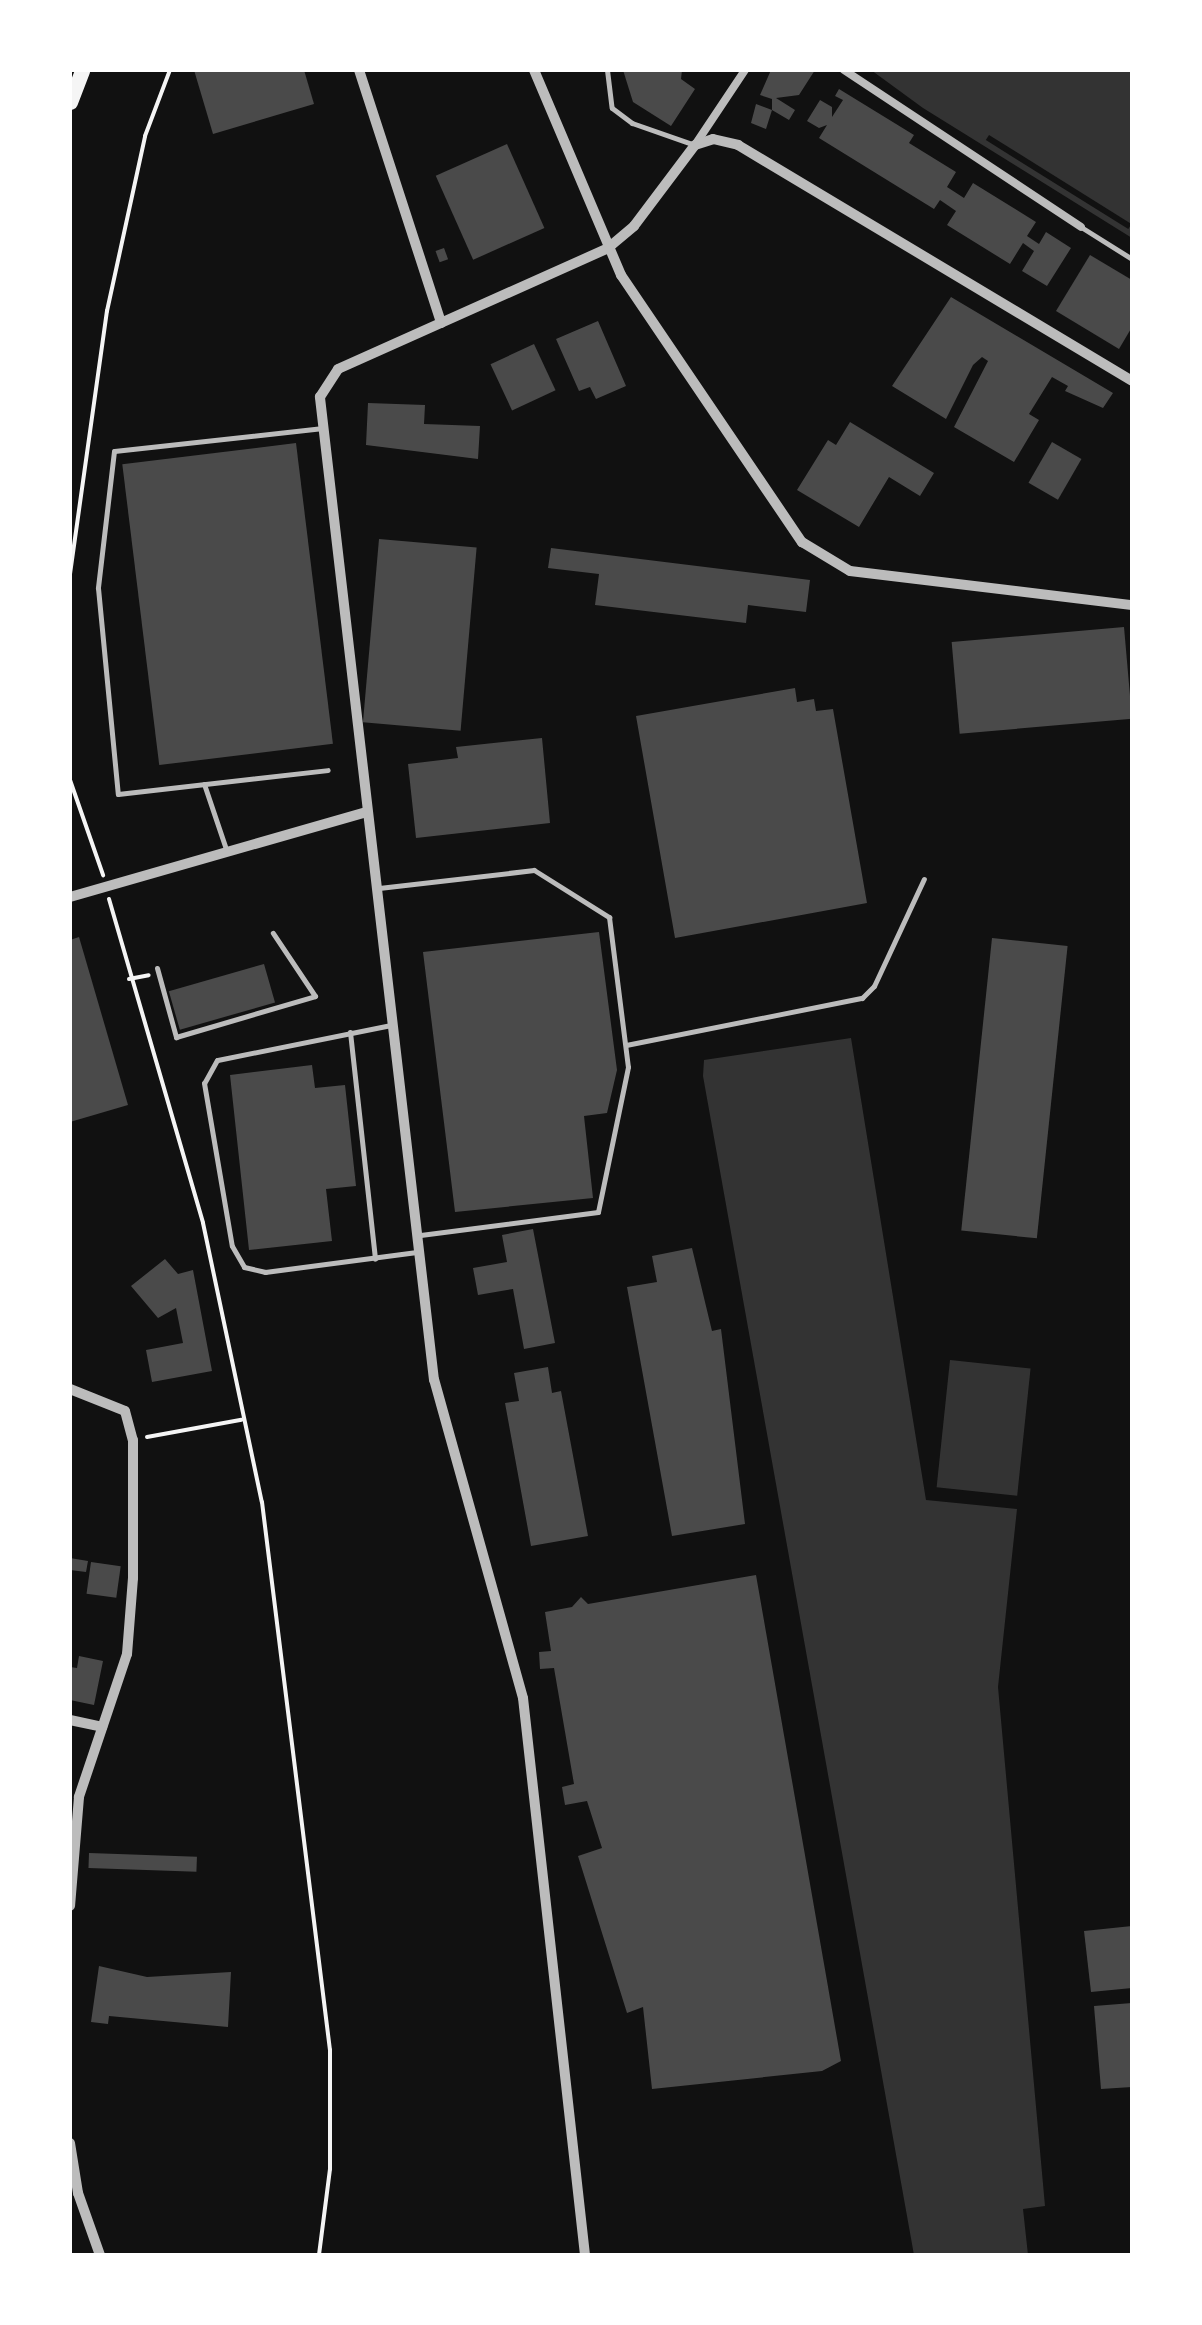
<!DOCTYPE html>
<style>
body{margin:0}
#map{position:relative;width:1202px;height:2325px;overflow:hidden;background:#111;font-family:"Times New Roman",serif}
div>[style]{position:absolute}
.water>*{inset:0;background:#333;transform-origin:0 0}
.pier>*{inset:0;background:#111;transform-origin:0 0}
.building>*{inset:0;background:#4a4a4a;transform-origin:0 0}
.path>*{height:4px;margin:-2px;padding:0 2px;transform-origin:2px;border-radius:2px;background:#f5f5f5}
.service>*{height:5px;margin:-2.5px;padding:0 2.5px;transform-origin:2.5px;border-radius:2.5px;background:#bcbcbc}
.pedestrian>*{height:8px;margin:-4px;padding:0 4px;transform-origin:4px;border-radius:4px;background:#bcbcbc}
.minor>*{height:10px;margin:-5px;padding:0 5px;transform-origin:5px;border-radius:5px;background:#bcbcbc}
.primary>*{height:15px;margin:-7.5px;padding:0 7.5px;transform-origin:7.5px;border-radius:7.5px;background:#f5f5f5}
span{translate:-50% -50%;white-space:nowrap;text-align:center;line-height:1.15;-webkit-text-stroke:8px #fff;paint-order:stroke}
.frame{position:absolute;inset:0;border:72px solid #fff;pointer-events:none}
</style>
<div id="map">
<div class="water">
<i style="clip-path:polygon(871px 70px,1132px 70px,1132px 238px,923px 108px)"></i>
<i style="clip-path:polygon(851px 1038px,926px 1500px,1017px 1509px,998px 1687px,1045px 2206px,1023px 2209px,1028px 2255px,914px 2255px,703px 1076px,704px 1060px)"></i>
<i style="left:950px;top:1360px;width:81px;height:128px;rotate:6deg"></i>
</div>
<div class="pier">
<i style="left:989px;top:135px;width:168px;height:6px;rotate:32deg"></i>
</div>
<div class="building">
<i style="clip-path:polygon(194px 70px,304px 70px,314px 104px,213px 134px)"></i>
<i style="clip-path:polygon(623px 70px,682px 70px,681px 79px,695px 89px,671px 126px,633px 102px)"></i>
<i style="clip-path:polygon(771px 70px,815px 70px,799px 95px,776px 98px,795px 110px,789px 120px,772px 110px,766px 129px,751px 123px,756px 104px,772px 110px,772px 99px,760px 95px)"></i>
<i style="clip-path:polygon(839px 89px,914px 135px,909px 143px,956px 172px,947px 187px,964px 198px,973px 183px,1036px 222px,1027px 236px,1039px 244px,1046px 232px,1071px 248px,1047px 286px,1022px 271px,1034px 251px,1023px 243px,1010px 264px,947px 225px,956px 211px,940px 200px,934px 209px,819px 138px,827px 125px,819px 128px,807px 121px,820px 100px,832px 107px,832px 117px,843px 100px,835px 96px)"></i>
<i style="left:507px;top:144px;width:92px;height:78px;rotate:66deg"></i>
<i style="left:444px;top:248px;width:12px;height:9px;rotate:70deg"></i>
<i style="clip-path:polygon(1090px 255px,1132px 280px,1132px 327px,1119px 349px,1056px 311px)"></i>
<i style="clip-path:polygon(951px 297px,1113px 393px,1103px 408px,1065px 391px,1068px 386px,1052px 377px,1029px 414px,1039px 420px,1014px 462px,954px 427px,988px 361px,982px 357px,973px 365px,946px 419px,892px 386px)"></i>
<i style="clip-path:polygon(598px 321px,626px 386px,596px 399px,590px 387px,579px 391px,556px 339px)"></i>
<i style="left:534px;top:344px;width:51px;height:48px;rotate:65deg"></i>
<i style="clip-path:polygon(368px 403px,425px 405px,424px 424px,480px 426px,478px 459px,366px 445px)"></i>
<i style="clip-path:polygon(850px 422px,934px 473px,920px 496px,889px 477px,859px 527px,797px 490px,828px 440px,836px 445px)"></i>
<i style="left:1052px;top:442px;width:34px;height:47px;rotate:30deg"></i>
<i style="left:296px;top:443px;width:303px;height:175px;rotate:83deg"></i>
<i style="left:379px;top:539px;width:98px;height:184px;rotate:5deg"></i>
<i style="clip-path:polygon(551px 548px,810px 580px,806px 612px,748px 605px,746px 623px,595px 605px,599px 574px,548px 568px)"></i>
<i style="left:1124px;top:627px;width:92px;height:173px;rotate:85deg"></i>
<i style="clip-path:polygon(795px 688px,797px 702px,814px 699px,816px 711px,833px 709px,867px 903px,675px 938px,636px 716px)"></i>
<i style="clip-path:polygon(542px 738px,550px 823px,416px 838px,408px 764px,458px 758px,456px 747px)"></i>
<i style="clip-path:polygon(599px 932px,617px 1070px,607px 1113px,584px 1116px,593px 1198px,455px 1212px,423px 952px)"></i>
<i style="clip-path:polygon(79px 937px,128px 1105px,70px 1122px,70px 940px)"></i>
<i style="left:992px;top:938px;width:76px;height:294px;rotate:6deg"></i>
<i style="left:264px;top:964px;width:40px;height:99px;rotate:74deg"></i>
<i style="clip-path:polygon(312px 1065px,315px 1088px,345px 1085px,356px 1186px,326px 1189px,332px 1241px,249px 1250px,230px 1075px)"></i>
<i style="clip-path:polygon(533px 1229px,555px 1343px,524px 1349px,513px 1289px,478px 1295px,473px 1268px,507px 1262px,502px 1235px)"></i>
<i style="clip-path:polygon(692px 1248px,712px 1331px,721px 1329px,745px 1524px,672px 1536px,627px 1287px,657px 1282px,652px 1256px)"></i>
<i style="clip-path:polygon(165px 1259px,178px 1274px,193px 1270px,212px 1371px,152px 1382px,146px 1350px,183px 1343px,176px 1308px,158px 1318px,131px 1286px)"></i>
<i style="clip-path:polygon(548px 1367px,552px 1393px,561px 1391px,588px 1536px,531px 1546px,505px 1403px,519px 1401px,514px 1373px)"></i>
<i style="clip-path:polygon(70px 1558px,88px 1561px,86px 1572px,70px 1570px)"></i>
<i style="left:91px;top:1562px;width:30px;height:32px;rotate:8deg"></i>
<i style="clip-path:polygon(756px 1575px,841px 2061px,822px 2071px,652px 2089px,643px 2007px,627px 2013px,578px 1856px,602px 1848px,587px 1801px,565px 1805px,562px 1787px,574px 1784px,554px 1668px,540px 1669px,539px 1652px,551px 1651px,545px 1612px,572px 1607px,581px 1597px,588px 1604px)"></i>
<i style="clip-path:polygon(79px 1656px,103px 1661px,94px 1705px,70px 1700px,70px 1667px,77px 1668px)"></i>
<i style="left:89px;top:1853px;width:108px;height:15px;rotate:2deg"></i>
<i style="clip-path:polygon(1132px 1926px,1132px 1988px,1091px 1992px,1084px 1931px)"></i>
<i style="clip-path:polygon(99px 1966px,147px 1977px,231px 1972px,228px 2027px,109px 2016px,108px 2024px,91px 2022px)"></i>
<i style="clip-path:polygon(1132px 2003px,1132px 2087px,1101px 2089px,1094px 2006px)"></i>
</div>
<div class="path">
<i style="left:70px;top:574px;width:266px;rotate:-82deg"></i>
<i style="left:107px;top:311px;width:179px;rotate:-77.7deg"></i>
<i style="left:145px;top:136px;width:71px;rotate:-69.3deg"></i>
<i style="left:70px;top:780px;width:101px;rotate:70.8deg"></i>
<i style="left:109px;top:899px;width:337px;rotate:73.8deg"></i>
<i style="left:203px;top:1223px;width:285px;rotate:78.1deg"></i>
<i style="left:262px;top:1502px;width:552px;rotate:82.93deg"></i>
<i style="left:330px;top:2050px;width:119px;rotate:90deg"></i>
<i style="left:330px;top:2169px;width:87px;rotate:97.3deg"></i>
<i style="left:129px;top:979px;width:20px;rotate:-11deg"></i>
<i style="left:147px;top:1437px;width:96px;rotate:-10.3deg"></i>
</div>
<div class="service">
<i style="left:607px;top:70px;width:38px;rotate:83deg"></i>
<i style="left:612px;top:108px;width:25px;rotate:37deg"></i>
<i style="left:632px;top:123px;width:67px;rotate:19.2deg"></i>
<i style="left:1081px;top:227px;width:60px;rotate:32.1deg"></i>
<i style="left:323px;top:428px;width:210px;rotate:173.7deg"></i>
<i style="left:114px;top:451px;width:138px;rotate:96.7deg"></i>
<i style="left:98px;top:588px;width:207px;rotate:84.5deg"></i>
<i style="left:118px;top:794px;width:211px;rotate:-6.5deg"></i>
<i style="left:204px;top:784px;width:72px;rotate:71.3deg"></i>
<i style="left:379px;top:888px;width:156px;rotate:-6.6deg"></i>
<i style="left:534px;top:870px;width:89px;rotate:32.1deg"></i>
<i style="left:609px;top:917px;width:151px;rotate:82.8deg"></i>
<i style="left:628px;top:1067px;width:148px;rotate:101.7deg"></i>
<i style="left:598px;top:1212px;width:179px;rotate:172.6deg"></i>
<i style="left:157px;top:968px;width:72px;rotate:74.6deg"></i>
<i style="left:176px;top:1037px;width:145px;rotate:-16.4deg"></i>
<i style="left:315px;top:996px;width:76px;rotate:-123.7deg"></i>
<i style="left:391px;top:1025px;width:177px;rotate:168.6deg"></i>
<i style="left:217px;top:1060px;width:26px;rotate:119deg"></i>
<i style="left:204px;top:1083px;width:165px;rotate:80.3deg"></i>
<i style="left:232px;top:1246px;width:24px;rotate:60deg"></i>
<i style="left:244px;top:1267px;width:22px;rotate:13deg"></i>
<i style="left:265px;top:1272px;width:153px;rotate:-7.5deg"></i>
<i style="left:350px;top:1032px;width:228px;rotate:83.7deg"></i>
<i style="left:626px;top:1045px;width:241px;rotate:-11.3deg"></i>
<i style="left:862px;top:998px;width:17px;rotate:-45deg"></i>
<i style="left:874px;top:986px;width:118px;rotate:-65deg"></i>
</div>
<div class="pedestrian">
<i style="left:844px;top:70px;width:284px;rotate:33.5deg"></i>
<i style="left:695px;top:145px;width:90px;rotate:-56.3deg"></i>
</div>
<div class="minor">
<i style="left:359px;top:70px;width:266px;rotate:72deg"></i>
<i style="left:534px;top:70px;width:223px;rotate:67deg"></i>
<i style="left:621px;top:275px;width:323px;rotate:55.9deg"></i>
<i style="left:802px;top:542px;width:56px;rotate:31.1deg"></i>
<i style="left:850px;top:571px;width:284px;rotate:6.9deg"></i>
<i style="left:70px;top:897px;width:309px;rotate:-16deg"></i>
<i style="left:70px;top:1389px;width:59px;rotate:21.8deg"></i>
<i style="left:125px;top:1411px;width:30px;rotate:75deg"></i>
<i style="left:133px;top:1440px;width:138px;rotate:90deg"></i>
<i style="left:133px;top:1578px;width:76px;rotate:94.5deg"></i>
<i style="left:127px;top:1654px;width:151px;rotate:108.6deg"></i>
<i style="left:79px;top:1797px;width:109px;rotate:94.7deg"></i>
<i style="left:70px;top:1720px;width:33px;rotate:12deg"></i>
<i style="left:70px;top:2143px;width:51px;rotate:80.9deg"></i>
<i style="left:78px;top:2193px;width:66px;rotate:70.5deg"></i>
<i style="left:585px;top:2255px;width:560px;rotate:-96.35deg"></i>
<i style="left:523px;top:1698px;width:330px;rotate:-105.6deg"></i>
<i style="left:434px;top:1380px;width:990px;rotate:-96.62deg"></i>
<i style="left:320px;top:397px;width:33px;rotate:-57deg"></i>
<i style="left:338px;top:369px;width:296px;rotate:-24.1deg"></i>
<i style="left:608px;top:248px;width:34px;rotate:-40deg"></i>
<i style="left:634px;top:226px;width:101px;rotate:-53deg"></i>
<i style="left:695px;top:145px;width:19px;rotate:-18deg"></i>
<i style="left:713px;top:139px;width:26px;rotate:13deg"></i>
<i style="left:738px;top:145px;width:459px;rotate:30.9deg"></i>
</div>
<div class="primary">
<i style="left:70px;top:102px;width:34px;rotate:-69deg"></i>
</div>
<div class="frame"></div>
</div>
